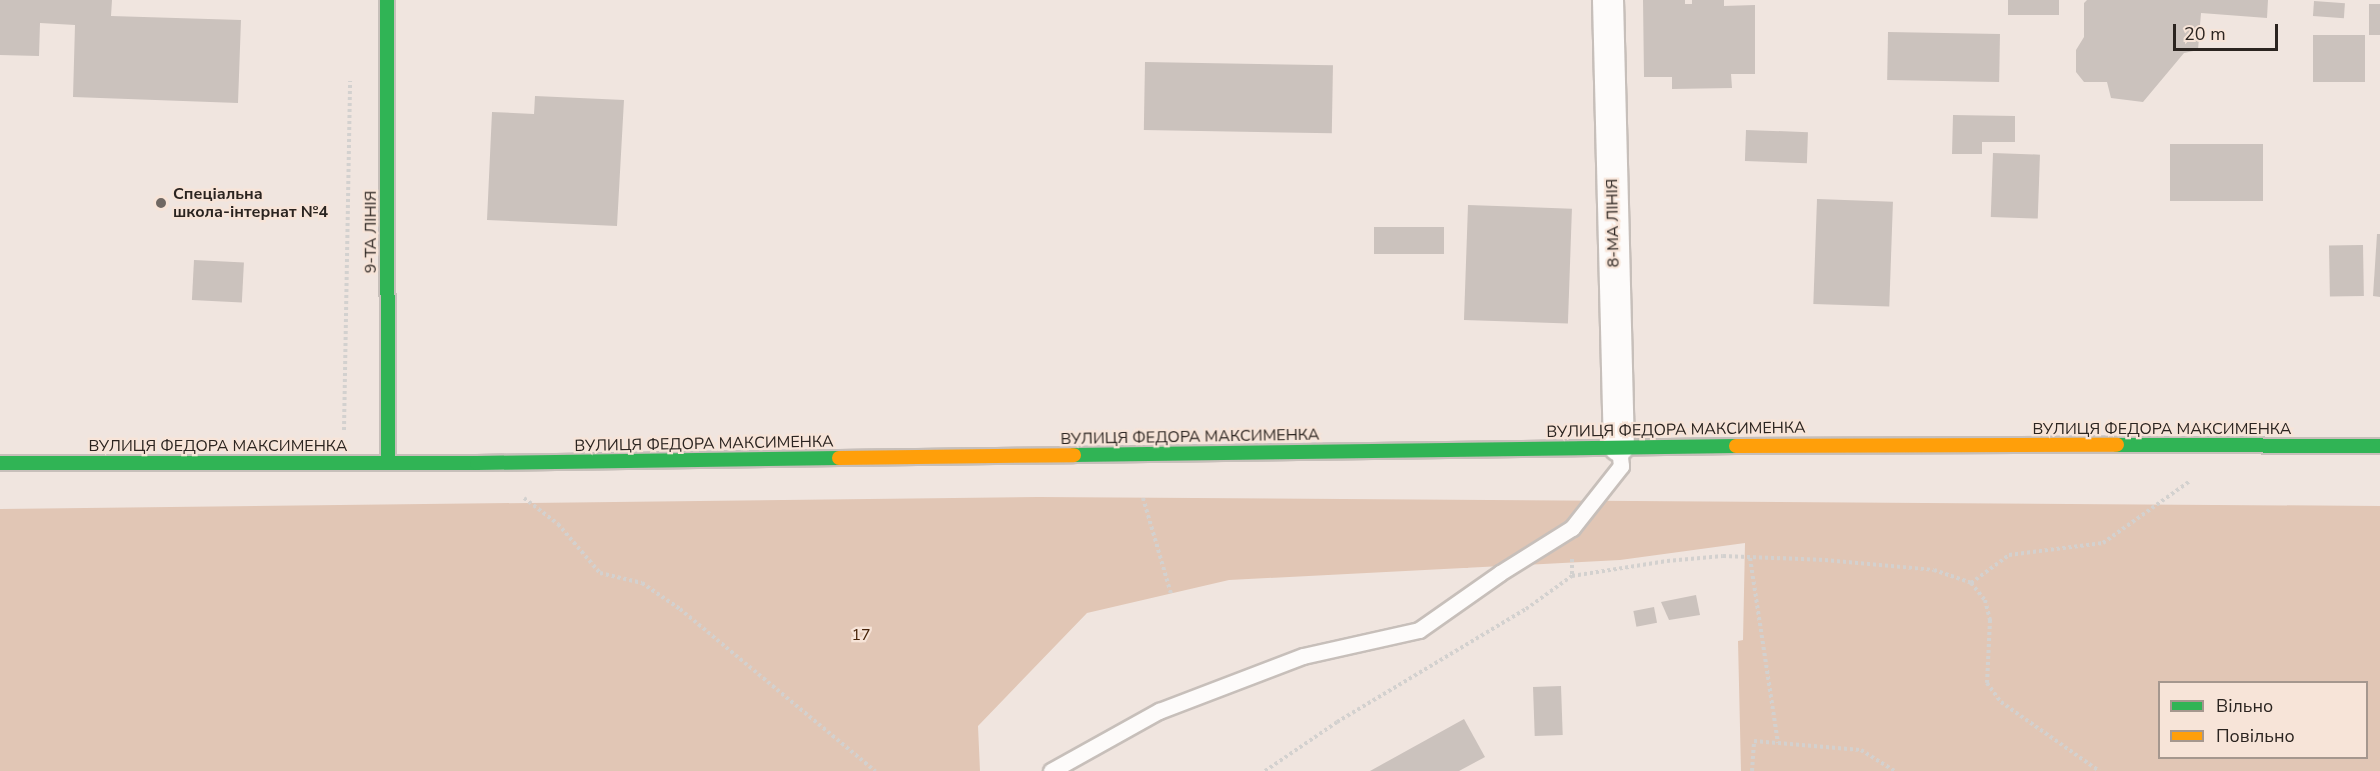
<!DOCTYPE html>
<meta charset="utf-8">
<style>
body{margin:0}
#map{position:relative;width:2380px;height:771px;overflow:hidden;background:#f0e5df;font-family:"Nunito Sans",sans-serif}
div>[style]{position:absolute}
.green>*{inset:0;background:#e1c6b5}
.building>*{inset:0;background:#cbc2bd;transform-origin:0 0}
.path>*{height:4px;margin-top:-2px;transform-origin:0;background:repeating-linear-gradient(90deg,#d3d1cf 0 3px,transparent 0 6px)}
.roads{filter:drop-shadow(2px 0 #c7bfba) drop-shadow(-2px 0 #c7bfba) drop-shadow(0 2px #c7bfba) drop-shadow(0 -2px #c7bfba)}
.lane>*{height:15px;margin:-7.5px;padding:0 7.5px;transform-origin:7.5px;border-radius:7.5px;background:#fdfbfa}
.street>*{height:30px;margin:-15px;padding:0 15px;transform-origin:15px;border-radius:15px;background:#fdfbfa}
.fast>*{height:14px;margin:-7px;padding:0 7px;transform-origin:7px;border-radius:7px;background:#30b455}
.slow>*{height:14px;margin:-7px;padding:0 7px;transform-origin:7px;border-radius:7px;background:#ff9f0a}
.dots>*{width:16px;height:16px;translate:-50% -50%;box-sizing:border-box;border:3px solid #f7e4d8;border-radius:50%}
span{translate:-50% -50%;white-space:nowrap;text-align:center;line-height:1.15;-webkit-text-stroke:4.5px #f7e4d8;paint-order:stroke}
.poi-label{font-size:16px;color:#2b2420;font-weight:700}
.left{translate:0 -50%;text-align:left}
.street-label{font-size:16px;color:#2b2420}
.park-label{font-size:16px;color:#47240a}
.legend{position:absolute;left:2158px;top:681px;width:210px;height:78px;box-sizing:border-box;background:#f7e4d8;border:2px solid #a5978e;margin:0;padding:8px 10px;list-style:none;font-size:18px;color:#2b2420}
.legend li{display:flex;align-items:center;gap:12px;height:30px}
.legend b{width:30px;border:2px solid #a5978e}
.scale{position:absolute;left:2173px;top:24px;width:105px;height:27px;box-sizing:border-box;border:3px solid #2b2420;border-top:0;padding-left:8px;font-size:18px;line-height:21px;white-space:nowrap;color:#2b2420;-webkit-text-stroke:4px #f7e4d8;paint-order:stroke}
</style>
<div id="map">
<div class="green">
<i style="clip-path:polygon(evenodd,1038px 497px,2380px 506px,2380px 771px,1741px 771px,1738px 641px,1743px 640px,1745px 543px,1620px 560px,1229px 580px,1087px 613px,978px 726px,980px 771px,0 771px,0 509px,1038px 497px,2160px 682px,2366px 682px,2366px 758px,2160px 758px,2160px 682px)"></i>
</div>
<div class="building">
<i style="clip-path:polygon(0 0,112px 0,111px 16px,241px 20px,238px 103px,73px 97px,75px 25px,40px 23px,39px 56px,0 55px)"></i>
<i style="clip-path:polygon(1643px 0,1685px 0,1685px 4px,1692px 4px,1692px 0,1724px 0,1724px 6px,1755px 5px,1755px 74px,1731px 74px,1732px 88px,1672px 89px,1672px 77px,1644px 77px)"></i>
<i style="left:2008px;top:0;width:51px;height:15px"></i>
<i style="clip-path:polygon(2087px 0,2268px 0,2267px 18px,2201px 13px,2198px 50px,2184px 53px,2143px 102px,2111px 98px,2107px 82px,2084px 82px,2076px 72px,2076px 50px,2084px 37px,2084px 3px)"></i>
<i style="left:2314px;top:1px;width:31px;height:15px;rotate:4deg"></i>
<i style="left:2369px;top:4px;width:11px;height:31px"></i>
<i style="left:1888px;top:32px;width:112px;height:48px;rotate:1deg"></i>
<i style="left:2313px;top:35px;width:52px;height:47px"></i>
<i style="left:1145px;top:62px;width:188px;height:68px;rotate:1deg"></i>
<i style="clip-path:polygon(535px 96px,624px 100px,617px 226px,487px 220px,492px 112px,534px 114px)"></i>
<i style="clip-path:polygon(1953px 115px,2015px 116px,2015px 142px,1982px 142px,1982px 154px,1952px 154px)"></i>
<i style="left:1746px;top:130px;width:62px;height:31px;rotate:2deg"></i>
<i style="left:2170px;top:144px;width:93px;height:57px"></i>
<i style="left:1993px;top:153px;width:47px;height:64px;rotate:2deg"></i>
<i style="left:1817px;top:199px;width:76px;height:105px;rotate:2deg"></i>
<i style="left:1468px;top:205px;width:104px;height:115px;rotate:2deg"></i>
<i style="left:1374px;top:227px;width:70px;height:27px"></i>
<i style="clip-path:polygon(2377px 234px,2380px 234px,2380px 297px,2373px 296px)"></i>
<i style="left:2363px;top:245px;width:51px;height:34px;rotate:89deg"></i>
<i style="left:194px;top:260px;width:50px;height:40px;rotate:3deg"></i>
<i style="clip-path:polygon(1696px 595px,1700px 615px,1669px 620px,1661px 602px)"></i>
<i style="left:1654px;top:607px;width:16px;height:21px;rotate:79deg"></i>
<i style="left:1561px;top:686px;width:49px;height:28px;rotate:88deg"></i>
<i style="clip-path:polygon(1464px 719px,1485px 757px,1459px 771px,1370px 771px)"></i>
</div>
<div class="path">
<i style="left:344px;top:430px;width:349px;rotate:-89deg"></i>
<i style="left:524px;top:498px;width:43px;rotate:37.4deg"></i>
<i style="left:558px;top:524px;width:65px;rotate:49.4deg"></i>
<i style="left:600px;top:573px;width:43px;rotate:13.4deg"></i>
<i style="left:642px;top:583px;width:46px;rotate:34.4deg"></i>
<i style="left:680px;top:609px;width:254px;rotate:39.7deg"></i>
<i style="left:1143px;top:498px;width:100px;rotate:73.7deg"></i>
<i style="left:1750px;top:558px;width:187px;rotate:81.4deg"></i>
<i style="left:1572px;top:559px;width:17px;rotate:90deg"></i>
<i style="left:1971px;top:583px;width:47px;rotate:-36.4deg"></i>
<i style="left:2009px;top:555px;width:95px;rotate:-7.3deg"></i>
<i style="left:2103px;top:543px;width:107px;rotate:-35.5deg"></i>
<i style="left:1265px;top:771px;width:87px;rotate:-34.2deg"></i>
<i style="left:1337px;top:722px;width:220px;rotate:-30.9deg"></i>
<i style="left:1526px;top:609px;width:57px;rotate:-35.7deg"></i>
<i style="left:1572px;top:576px;width:96px;rotate:-9deg"></i>
<i style="left:1667px;top:561px;width:56px;rotate:-5.1deg"></i>
<i style="left:1723px;top:556px;width:102px;rotate:2.2deg"></i>
<i style="left:1825px;top:560px;width:109px;rotate:5.2deg"></i>
<i style="left:1934px;top:570px;width:39px;rotate:19deg"></i>
<i style="left:1971px;top:583px;width:22px;rotate:51deg"></i>
<i style="left:1985px;top:600px;width:21px;rotate:76deg"></i>
<i style="left:1990px;top:620px;width:63px;rotate:92.7deg"></i>
<i style="left:1987px;top:683px;width:24px;rotate:54deg"></i>
<i style="left:2001px;top:702px;width:120px;rotate:35.1deg"></i>
<i style="left:1752px;top:771px;width:30px;rotate:-86deg"></i>
<i style="left:1754px;top:741px;width:107px;rotate:4.8deg"></i>
<i style="left:1861px;top:750px;width:39px;rotate:32deg"></i>
</div>
<div class="roads">
<div class="lane">
<i style="left:1051px;top:771px;width:124px;rotate:-29.1deg"></i>
<i style="left:1159px;top:711px;width:154px;rotate:-20.9deg"></i>
<i style="left:1303px;top:656px;width:119px;rotate:-12.6deg"></i>
<i style="left:1419px;top:630px;width:99px;rotate:-35.1deg"></i>
<i style="left:1500px;top:573px;width:85px;rotate:-32deg"></i>
<i style="left:1572px;top:528px;width:79px;rotate:-51.7deg"></i>
<i style="left:1621px;top:466px;width:20px;rotate:-96deg"></i>
</div>
<div class="street">
<i style="left:1608px;top:0;width:446px;rotate:88.6deg"></i>
</div>
<div class="fast">
<i style="left:387px;top:0;width:463px;rotate:89.9deg"></i>
<i style="left:2117px;top:445px;width:263px;rotate:0.2deg"></i>
<i style="left:1074px;top:455px;width:662px;rotate:-0.78deg"></i>
<i style="left:0;top:463px;width:477px"></i>
<i style="left:477px;top:463px;width:362px;rotate:-0.8deg"></i>
</div>
<div class="slow">
<i style="left:1736px;top:446px;width:381px;rotate:-0.2deg"></i>
<i style="left:839px;top:458px;width:235px;rotate:-0.7deg"></i>
</div>
</div>
<div class="dots">
<i style="left:161px;top:203px;background:#706863"></i>
</div>
<div class="poi-label">
<span class="left" style="left:173px;top:203px">Спеціальна<br>школа-інтернат №4</span>
</div>
<div class="street-label">
<span style="left:1613px;top:223px;rotate:-91deg">8-МА ЛІНІЯ</span>
<span style="left:371px;top:232px;rotate:-90deg">9-ТА ЛІНІЯ</span>
<span style="left:2162px;top:429px">ВУЛИЦЯ ФЕДОРА МАКСИМЕНКА</span>
<span style="left:1676px;top:430px;rotate:-1deg">ВУЛИЦЯ ФЕДОРА МАКСИМЕНКА</span>
<span style="left:1190px;top:437px;rotate:-1deg">ВУЛИЦЯ ФЕДОРА МАКСИМЕНКА</span>
<span style="left:704px;top:444px;rotate:-1deg">ВУЛИЦЯ ФЕДОРА МАКСИМЕНКА</span>
<span style="left:218px;top:446px">ВУЛИЦЯ ФЕДОРА МАКСИМЕНКА</span>
</div>
<div class="park-label">
<span style="left:861px;top:635px">17</span>
</div>
<ul class="legend">
<li><b style="height:8px;background:#30b455"></b>Вільно</li>
<li><b style="height:8px;background:#ff9f0a"></b>Повільно</li>
</ul>
<div class="scale">20 m</div>
</div>
